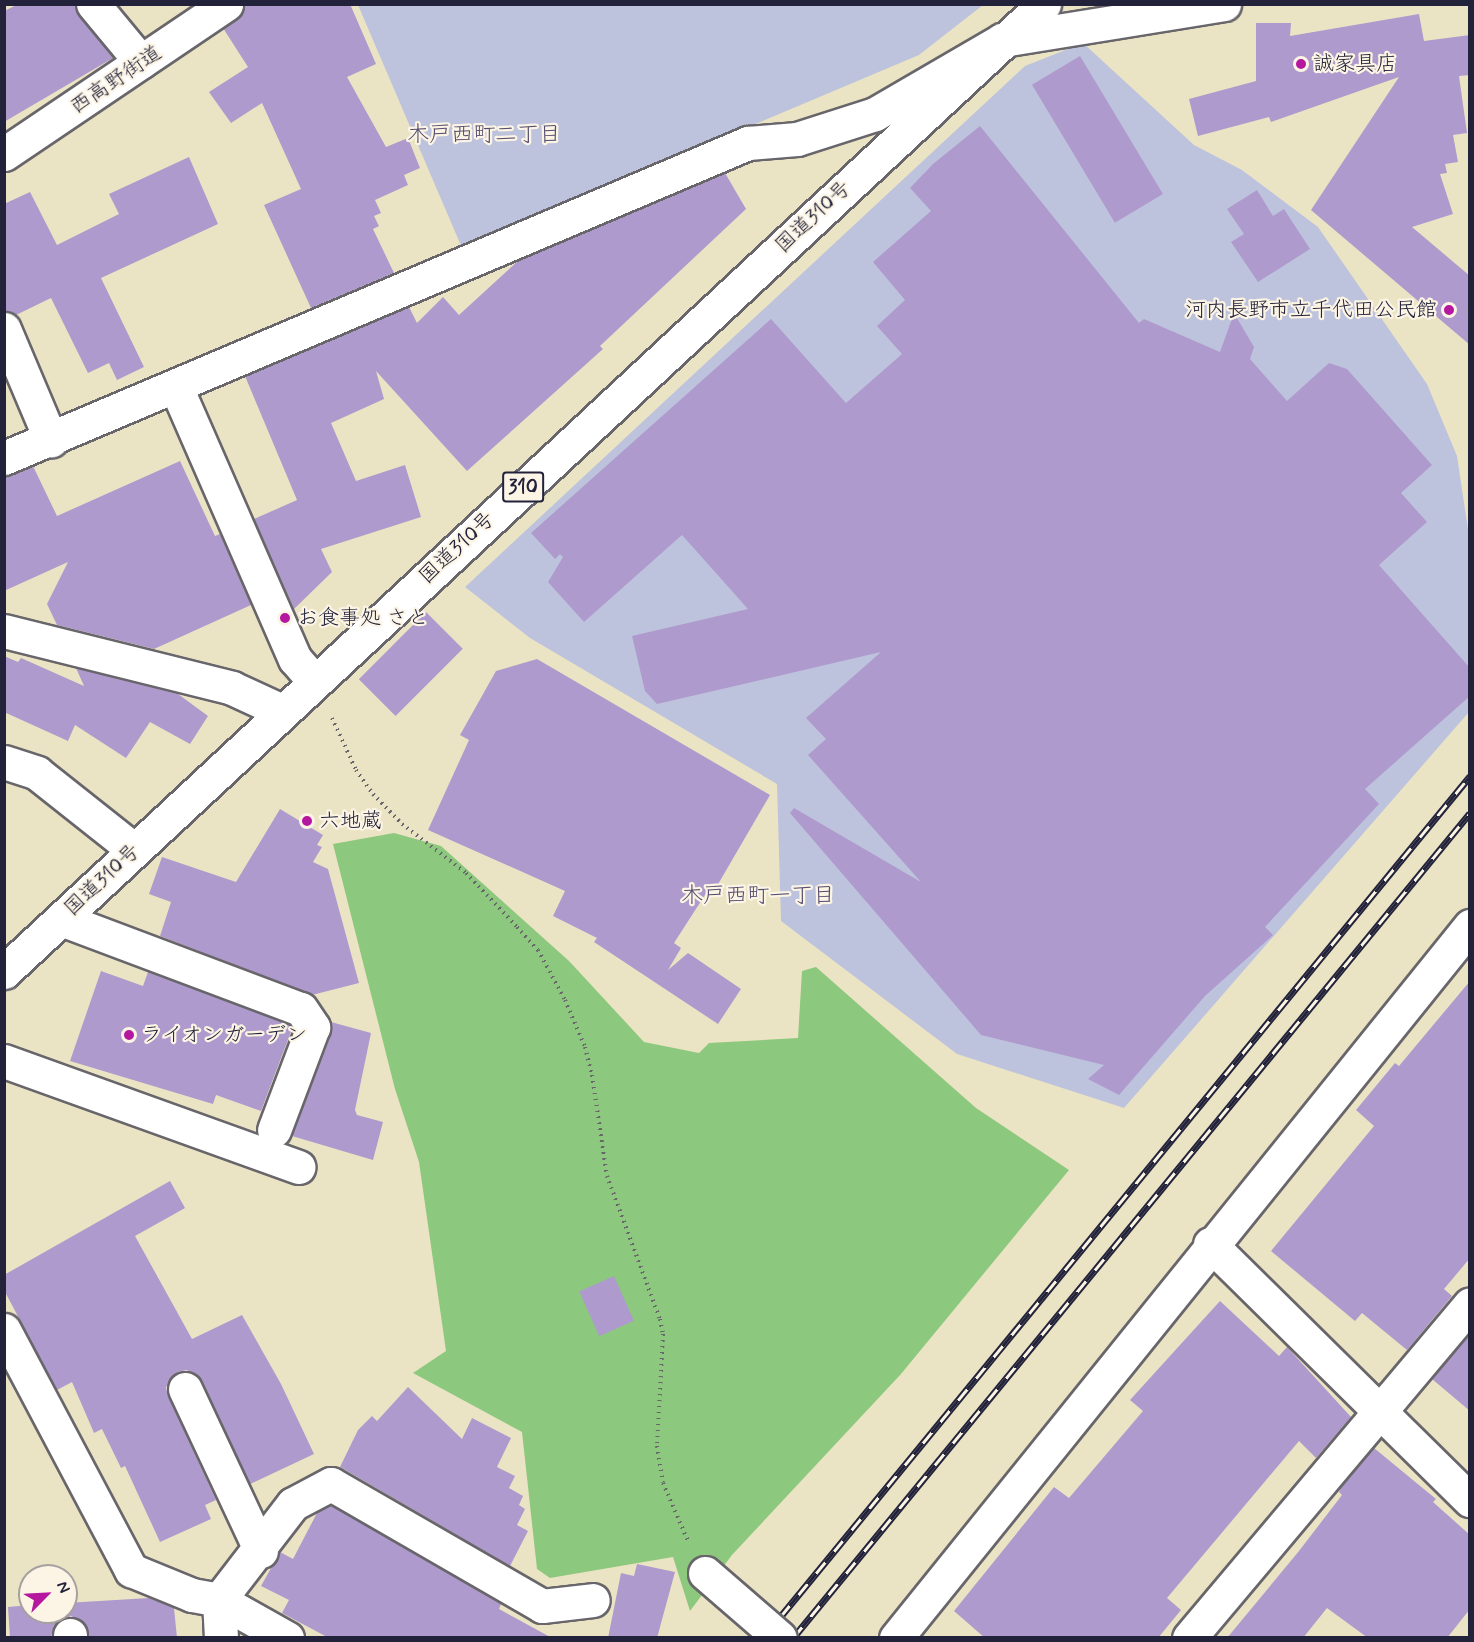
<!DOCTYPE html>
<meta charset="utf-8">
<style>
body{margin:0}
#map{position:relative;width:1474px;height:1642px;overflow:hidden;background:#ebe4c4;font-family:Mynerve,"Klee One",sans-serif}
div>[style]{position:absolute}
.industrial>*{inset:0;background:#bec3dd}
.green>*{inset:0;background:#8cc87d}
.building>*{inset:0;background:#af9acd;transform-origin:0 0}
.path>*{height:4px;margin-top:-2px;transform-origin:0;background:repeating-linear-gradient(90deg,#68666b 0 1.5px,transparent 0 6px)}
.roads{filter:drop-shadow(2px 0 #68666b) drop-shadow(-2px 0 #68666b) drop-shadow(0 2px #68666b) drop-shadow(0 -2px #68666b)}
.minor>*{height:33px;margin:-16.5px;padding:0 16.5px;transform-origin:16.5px;border-radius:16.5px;background:#fff}
.highway>*{height:33px;margin:-16.5px;padding:0 16.5px;transform-origin:16.5px;border-radius:16.5px;background:#fff}
.rail>*{height:7px;margin-top:-3.5px;transform-origin:0;background:repeating-linear-gradient(90deg,#fcf5e5 0 14px,#22223b 0 28px);box-sizing:border-box;border-block:2px solid #22223b}
.bridges{filter:drop-shadow(2px 0 #68666b) drop-shadow(-2px 0 #68666b) drop-shadow(0 2px #68666b) drop-shadow(0 -2px #68666b)}
.minor-bridge>*{height:33px;margin:-16.5px;padding:0 16.5px;transform-origin:16.5px;border-radius:16.5px;background:#fff}
.dots>*{width:16px;height:16px;translate:-50% -50%;box-sizing:border-box;border:3px solid #fcf5e5;border-radius:50%}
span{translate:-50% -50%;white-space:nowrap;text-align:center;line-height:1.15;-webkit-text-stroke:4.5px #fcf5e5;paint-order:stroke}
.shield-label span{padding:2px 4px;background:#fcf5e5;border:2px solid;border-radius:4px;-webkit-text-stroke-width:0}
.shield-label{font-size:20px;color:#22223b;font-weight:700}
.poi-label{font-size:21px;color:#22223b}
.left{translate:0 -50%;text-align:left}
.right{translate:-100% -50%;text-align:right}
.street-label{font-size:21px;color:#22223b}
.neighbourhood-label{font-size:22px;color:#534c6e}
.frame{position:absolute;inset:0;border:6px solid #22223b;pointer-events:none}
.north{position:absolute;left:18px;top:1564px;width:60px;height:60px;box-sizing:border-box;background:#fcf5e5;border:2px solid #a5a1a1;border-radius:50%;rotate:66deg;font-size:16px;font-weight:700;line-height:24px;text-align:center;color:#22223b}
.north::after{content:'';display:block;margin:auto;width:21px;height:27px;background:#b5179e;clip-path:polygon(50% 0,100% 100%,50% 72%,0 100%)}
</style>
<div id="map">
<div class="industrial">
<i style="clip-path:polygon(358px 5px,983px 5px,919px 55px,462px 248px)"></i>
<i style="clip-path:polygon(1083px 43px,1194px 145px,1242px 170px,1318px 227px,1427px 384px,1457px 456px,1469px 536px,1469px 712px,1124px 1108px,957px 1054px,781px 921px,777px 784px,530px 638px,465px 587px,1025px 66px)"></i>
</div>
<div class="green">
<i style="clip-path:polygon(394px 833px,441px 846px,569px 961px,644px 1042px,699px 1053px,709px 1043px,798px 1038px,802px 971px,816px 967px,976px 1108px,1069px 1170px,901px 1374px,732px 1555px,690px 1611px,673px 1557px,550px 1578px,537px 1569px,522px 1432px,413px 1373px,446px 1351px,419px 1162px,395px 1089px,333px 844px)"></i>
</div>
<div class="building">
<i style="clip-path:polygon(19px 4px,75px 4px,79px 16px,113px 58px,4px 122px,4px 11px)"></i>
<i style="clip-path:polygon(244px 4px,350px 4px,376px 64px,347px 77px,386px 147px,408px 138px,420px 168px,404px 175px,408px 185px,375px 200px,381px 213px,374px 216px,379px 226px,373px 229px,394px 273px,311px 308px,264px 205px,301px 189px,262px 103px,231px 123px,209px 92px,248px 67px,223px 28px,237px 19px)"></i>
<i style="clip-path:polygon(1419px 14px,1424px 41px,1470px 35px,1470px 75px,1459px 76px,1467px 133px,1453px 135px,1458px 162px,1445px 164px,1447px 173px,1440px 174px,1453px 214px,1412px 227px,1470px 276px,1470px 345px,1311px 210px,1399px 77px,1271px 122px,1269px 117px,1198px 136px,1189px 99px,1256px 81px,1256px 23px,1291px 23px,1290px 36px)"></i>
<i style="left:1080px;top:56px;width:161px;height:56px;rotate:59deg"></i>
<i style="clip-path:polygon(980px 126px,1139px 323px,1144px 319px,1220px 352px,1234px 313px,1254px 347px,1250px 359px,1287px 401px,1329px 363px,1347px 369px,1432px 465px,1401px 493px,1427px 522px,1379px 565px,1470px 668px,1470px 696px,1365px 789px,1379px 804px,1265px 927px,1273px 935px,1205px 996px,1119px 1095px,1088px 1079px,1104px 1065px,981px 1035px,790px 813px,794px 808px,921px 882px,808px 755px,826px 739px,806px 718px,881px 652px,657px 704px,645px 691px,632px 636px,748px 609px,682px 535px,584px 622px,548px 582px,563px 557px,560px 554px,555px 559px,531px 533px,771px 319px,846px 403px,902px 354px,877px 326px,905px 300px,873px 262px,931px 211px,910px 188px,933px 164px)"></i>
<i style="clip-path:polygon(189px 157px,218px 224px,101px 278px,144px 367px,117px 380px,109px 363px,88px 373px,51px 298px,16px 315px,4px 311px,4px 204px,30px 192px,57px 245px,119px 214px,109px 194px)"></i>
<i style="clip-path:polygon(725px 173px,746px 209px,600px 346px,603px 349px,467px 471px,376px 371px,384px 399px,331px 423px,356px 481px,405px 465px,421px 517px,321px 549px,332px 572px,294px 609px,254px 519px,297px 500px,245px 376px,409px 307px,417px 323px,443px 297px,459px 315px,519px 260px)"></i>
<i style="clip-path:polygon(1257px 190px,1273px 216px,1284px 209px,1310px 249px,1258px 282px,1231px 242px,1244px 234px,1227px 209px)"></i>
<i style="clip-path:polygon(180px 461px,215px 536px,220px 534px,251px 605px,154px 649px,57px 625px,47px 604px,68px 562px,4px 591px,4px 478px,33px 466px,57px 516px)"></i>
<i style="left:426px;top:612px;width:52px;height:95px;rotate:45deg"></i>
<i style="clip-path:polygon(4px 656px,18px 662px,21px 658px,84px 686px,76px 668px,178px 694px,208px 716px,190px 744px,150px 722px,126px 758px,75px 725px,68px 741px,4px 712px)"></i>
<i style="clip-path:polygon(537px 659px,770px 795px,717px 886px,712px 884px,674px 943px,681px 948px,668px 970px,688px 953px,741px 989px,718px 1024px,594px 942px,597px 938px,553px 916px,565px 891px,428px 830px,469px 740px,460px 735px,496px 671px)"></i>
<i style="clip-path:polygon(280px 809px,323px 835px,317px 845px,322px 847px,313px 862px,328px 869px,359px 983px,312px 995px,160px 936px,171px 902px,149px 894px,162px 857px,236px 882px)"></i>
<i style="clip-path:polygon(101px 971px,143px 986px,148px 972px,289px 1024px,292px 1029px,261px 1111px,216px 1095px,213px 1104px,70px 1061px)"></i>
<i style="clip-path:polygon(1470px 981px,1470px 1258px,1444px 1289px,1452px 1296px,1407px 1350px,1362px 1313px,1355px 1321px,1271px 1251px,1374px 1126px,1356px 1110px,1395px 1063px,1399px 1066px)"></i>
<i style="clip-path:polygon(331px 1022px,371px 1033px,355px 1110px,357px 1115px,383px 1122px,373px 1160px,292px 1136px,331px 1034px)"></i>
<i style="clip-path:polygon(170px 1181px,185px 1208px,135px 1236px,192px 1339px,242px 1315px,281px 1384px,314px 1454px,250px 1484px,202px 1381px,187px 1370px,177px 1372px,166px 1387px,168px 1396px,216px 1500px,205px 1505px,211px 1519px,160px 1542px,125px 1466px,121px 1468px,102px 1429px,94px 1433px,72px 1382px,57px 1390px,4px 1290px,4px 1275px)"></i>
<i style="left:614px;top:1276px;width:49px;height:38px;rotate:66deg"></i>
<i style="clip-path:polygon(1220px 1301px,1279px 1356px,1287px 1347px,1351px 1417px,1316px 1458px,1299px 1441px,1167px 1598px,1181px 1610px,1158px 1638px,985px 1638px,954px 1611px,1054px 1487px,1069px 1498px,1143px 1411px,1130px 1400px)"></i>
<i style="clip-path:polygon(1470px 1334px,1470px 1411px,1432px 1379px)"></i>
<i style="clip-path:polygon(408px 1387px,462px 1439px,472px 1418px,511px 1438px,497px 1467px,515px 1476px,509px 1488px,523px 1496px,519px 1505px,525px 1509px,517px 1525px,528px 1531px,510px 1566px,340px 1467px,358px 1430px,372px 1416px,377px 1421px)"></i>
<i style="clip-path:polygon(1374px 1448px,1436px 1499px,1433px 1502px,1470px 1535px,1470px 1609px,1447px 1638px,1368px 1638px,1327px 1608px,1303px 1638px,1227px 1638px,1299px 1551px,1342px 1495px,1339px 1492px,1342px 1485px)"></i>
<i style="clip-path:polygon(331px 1505px,501px 1604px,499px 1609px,552px 1638px,329px 1638px,282px 1613px,289px 1600px,261px 1586px,280px 1552px,293px 1559px,317px 1513px)"></i>
<i style="clip-path:polygon(637px 1564px,675px 1572px,657px 1638px,608px 1638px,621px 1573px,634px 1576px)"></i>
<i style="clip-path:polygon(149px 1598px,174px 1608px,177px 1638px,89px 1638px,86px 1625px,71px 1616px,54px 1625px,51px 1638px,10px 1638px,8px 1607px,30px 1605px,30px 1612px,66px 1612px,66px 1603px)"></i>
</div>
<div class="path">
<i style="left:332px;top:718px;width:57px;rotate:65.2deg"></i>
<i style="left:356px;top:770px;width:29px;rotate:55deg"></i>
<i style="left:373px;top:794px;width:42px;rotate:46deg"></i>
<i style="left:402px;top:824px;width:81px;rotate:37.4deg"></i>
<i style="left:466px;top:873px;width:74px;rotate:46.6deg"></i>
<i style="left:517px;top:927px;width:31px;rotate:48deg"></i>
<i style="left:538px;top:950px;width:57px;rotate:61.6deg"></i>
<i style="left:565px;top:1000px;width:51px;rotate:66.9deg"></i>
<i style="left:585px;top:1047px;width:29px;rotate:76deg"></i>
<i style="left:592px;top:1075px;width:102px;rotate:81.6deg"></i>
<i style="left:607px;top:1176px;width:153px;rotate:69.7deg"></i>
<i style="left:660px;top:1319px;width:15px;rotate:79deg"></i>
<i style="left:663px;top:1334px;width:112px;rotate:93.1deg"></i>
<i style="left:657px;top:1446px;width:37px;rotate:81deg"></i>
<i style="left:663px;top:1483px;width:63px;rotate:66.7deg"></i>
</div>
<div class="roads">
<div class="minor">
<i style="left:93px;top:4px;width:75px;rotate:50.4deg"></i>
<i style="left:4px;top:154px;width:268px;rotate:-34deg"></i>
<i style="left:4px;top:329px;width:121px;rotate:67.1deg"></i>
<i style="left:176px;top:387px;width:297px;rotate:66.4deg"></i>
<i style="left:295px;top:659px;width:29px;rotate:49deg"></i>
<i style="left:4px;top:458px;width:808px;rotate:-22.95deg"></i>
<i style="left:748px;top:143px;width:49px;rotate:-4.7deg"></i>
<i style="left:797px;top:139px;width:82px;rotate:-17.8deg"></i>
<i style="left:875px;top:114px;width:147px;rotate:-30.2deg"></i>
<i style="left:1002px;top:40px;width:225px;rotate:-9.2deg"></i>
<i style="left:4px;top:631px;width:235px;rotate:14deg"></i>
<i style="left:232px;top:688px;width:55px;rotate:24.7deg"></i>
<i style="left:4px;top:762px;width:35px;rotate:18deg"></i>
<i style="left:37px;top:773px;width:124px;rotate:38.4deg"></i>
<i style="left:61px;top:919px;width:256px;rotate:20.6deg"></i>
<i style="left:301px;top:1009px;width:22px;rotate:56deg"></i>
<i style="left:313px;top:1027px;width:110px;rotate:110.7deg"></i>
<i style="left:4px;top:1061px;width:313px;rotate:19.8deg"></i>
<i style="left:1210px;top:1244px;width:365px;rotate:44.6deg"></i>
<i style="left:4px;top:1330px;width:272px;rotate:62.1deg"></i>
<i style="left:131px;top:1570px;width:66px;rotate:22.3deg"></i>
<i style="left:192px;top:1595px;width:27px;rotate:10deg"></i>
<i style="left:219px;top:1600px;width:78px;rotate:29.2deg"></i>
<i style="left:185px;top:1389px;width:179px;rotate:64.9deg"></i>
<i style="left:70px;top:1635px;width:3px;rotate:90deg"></i>
<i style="left:221px;top:1638px;width:38px;rotate:-93deg"></i>
<i style="left:219px;top:1600px;width:121px;rotate:-52.4deg"></i>
<i style="left:293px;top:1504px;width:43px;rotate:-27.8deg"></i>
<i style="left:331px;top:1484px;width:244px;rotate:30deg"></i>
<i style="left:542px;top:1606px;width:51px;rotate:-6.7deg"></i>
<i style="left:896px;top:1638px;width:915px;rotate:-51.12deg"></i>
<i style="left:1189px;top:1638px;width:436px;rotate:-49.9deg"></i>
</div>
<div class="highway">
<i style="left:4px;top:972px;width:1421px;rotate:-42.95deg"></i>
</div>
</div>
<div class="rail">
<i style="left:763px;top:1638px;width:1115px;rotate:-50.64deg"></i>
<i style="left:793px;top:1638px;width:1067px;rotate:-50.63deg"></i>
</div>
<div class="bridges">
<div class="minor-bridge">
<i style="left:705px;top:1573px;width:99px;rotate:40.9deg"></i>
</div>
</div>
<div class="dots">
<i style="left:1301px;top:64px;background:#b5179e"></i>
<i style="left:1449px;top:310px;background:#b5179e"></i>
<i style="left:285px;top:618px;background:#b5179e"></i>
<i style="left:307px;top:821px;background:#b5179e"></i>
<i style="left:129px;top:1035px;background:#b5179e"></i>
</div>
<div class="shield-label">
<span style="left:523px;top:487px">310</span>
</div>
<div class="poi-label">
<span class="left" style="left:1313px;top:64px">誠家具店</span>
<span class="right" style="left:1437px;top:310px">河内長野市立千代田公民館</span>
<span class="left" style="left:297px;top:618px">お食事処 さと</span>
<span class="left" style="left:319px;top:821px">六地蔵</span>
<span class="left" style="left:141px;top:1035px">ライオンガーデン</span>
</div>
<div class="street-label">
<span style="left:116px;top:80px;rotate:-34deg">西高野街道</span>
<span style="left:813px;top:217px;rotate:-43deg">国道310号</span>
<span style="left:457px;top:548px;rotate:-43deg">国道310号</span>
<span style="left:102px;top:880px;rotate:-43deg">国道310号</span>
</div>
<div class="neighbourhood-label">
<span style="left:484px;top:136px">木戸西町二丁目</span>
<span style="left:758px;top:897px">木戸西町一丁目</span>
</div>
<div class="frame"></div>
<div class="north">N</div>
</div>
